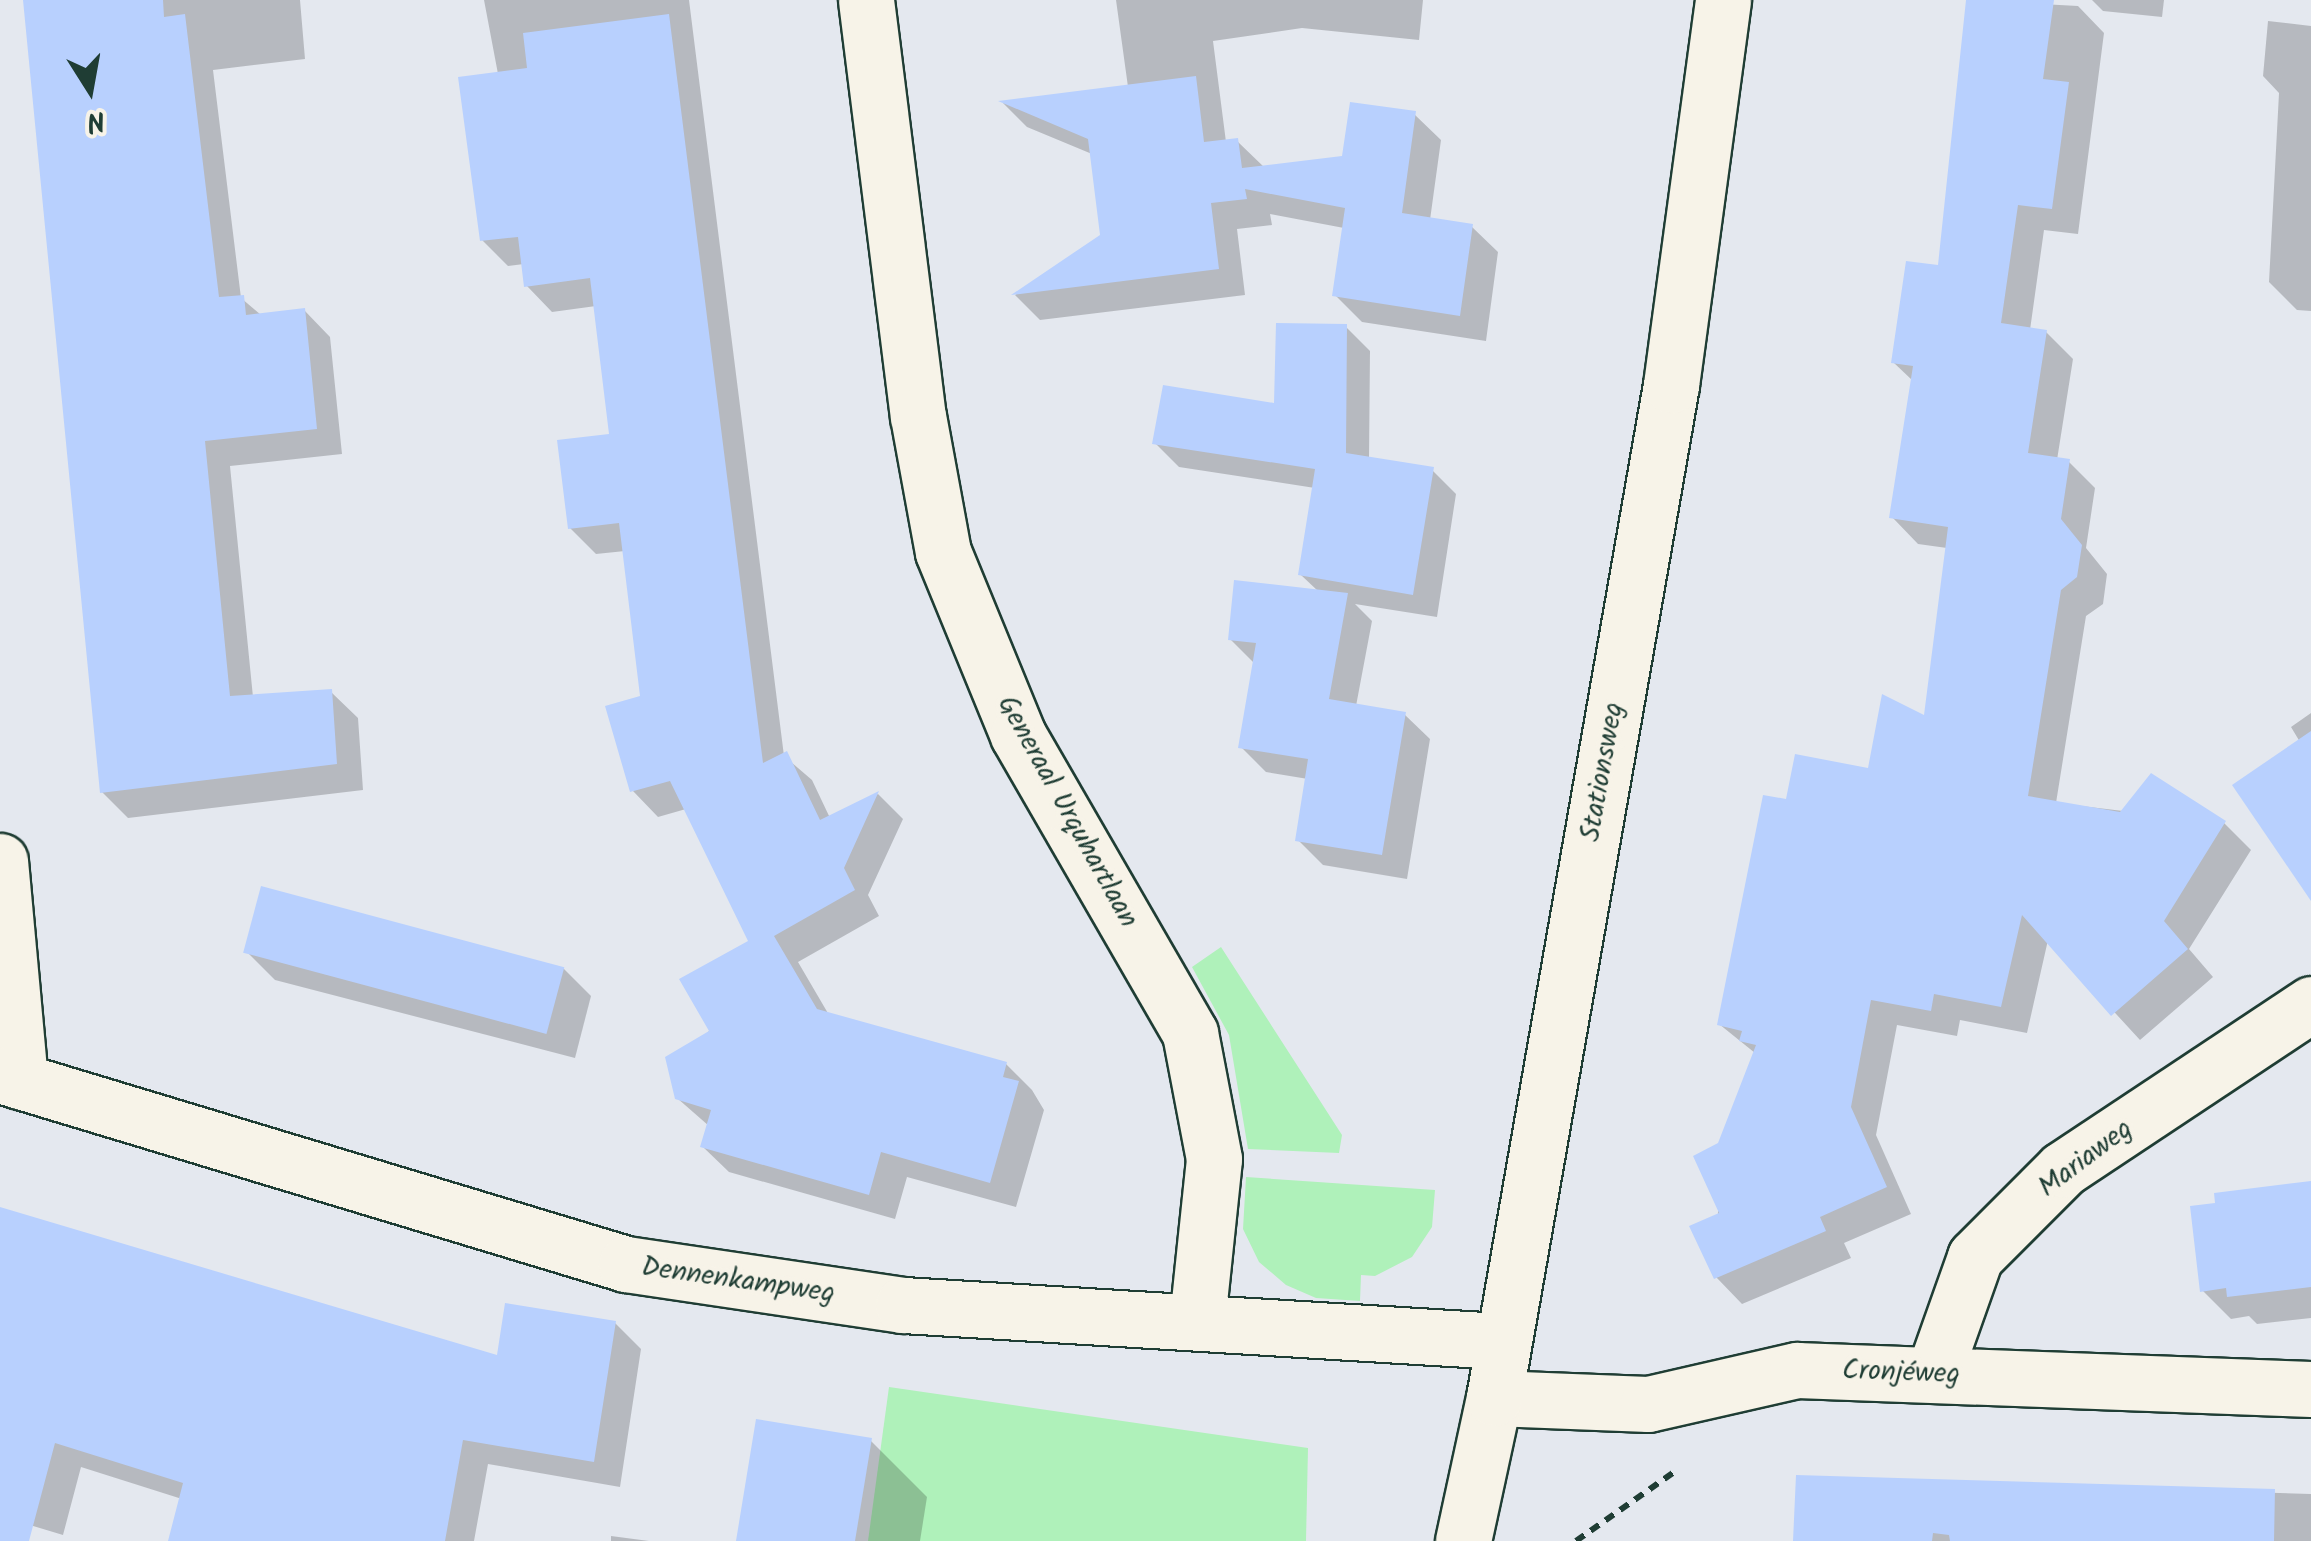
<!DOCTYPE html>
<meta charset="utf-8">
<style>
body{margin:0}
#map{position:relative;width:2311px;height:1541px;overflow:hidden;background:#e4e8ef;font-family:Kalam,sans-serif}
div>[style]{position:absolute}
.green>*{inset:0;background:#aff1ba}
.shadow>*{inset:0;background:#0003}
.building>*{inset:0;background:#b8d0fe;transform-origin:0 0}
.path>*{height:6px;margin-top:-3px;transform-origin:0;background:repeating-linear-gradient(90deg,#1f3d34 0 10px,transparent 0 18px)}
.roads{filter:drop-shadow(2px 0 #1f3d34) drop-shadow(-2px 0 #1f3d34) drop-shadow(0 2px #1f3d34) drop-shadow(0 -2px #1f3d34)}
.minor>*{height:55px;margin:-27.5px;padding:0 27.5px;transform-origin:27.5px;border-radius:27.5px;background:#f7f3e8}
span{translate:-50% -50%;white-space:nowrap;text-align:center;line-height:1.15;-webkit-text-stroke:9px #f7f3e8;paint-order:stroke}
.street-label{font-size:28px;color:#1f3d34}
.north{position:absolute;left:40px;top:40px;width:100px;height:100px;-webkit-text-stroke:8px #f7f3e8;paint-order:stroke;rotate:169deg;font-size:28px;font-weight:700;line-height:40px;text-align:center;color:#1f3d34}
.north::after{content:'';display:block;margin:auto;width:35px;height:45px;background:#1f3d34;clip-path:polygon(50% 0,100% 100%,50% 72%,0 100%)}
</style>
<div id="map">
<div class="green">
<i style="clip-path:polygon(1221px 947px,1342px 1135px,1339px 1153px,1248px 1149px,1229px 1035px,1192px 967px)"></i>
<i style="clip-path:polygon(1246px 1177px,1435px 1190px,1432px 1227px,1412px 1257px,1375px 1276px,1361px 1275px,1360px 1301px,1316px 1298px,1286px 1285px,1259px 1262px,1243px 1229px)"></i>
<i style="clip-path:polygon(889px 1387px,1308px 1448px,1306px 1541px,868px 1541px)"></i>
</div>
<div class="shadow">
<i style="clip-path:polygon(26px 0,300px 0,305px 59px,213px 70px,241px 298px,261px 315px,304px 310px,330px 337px,342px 454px,230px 466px,253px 697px,331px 692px,358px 718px,363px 790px,128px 818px,102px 792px)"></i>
<i style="clip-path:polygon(484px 0,689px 0,784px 756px,812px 780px,830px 818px,878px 794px,903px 819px,868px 895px,879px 916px,798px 962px,829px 1015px,1006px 1064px,1032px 1090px,1044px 1110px,1016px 1207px,907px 1177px,895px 1219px,729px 1172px,703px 1147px,709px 1126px,677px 1098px,751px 942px,686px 809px,658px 817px,633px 791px,643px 698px,625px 551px,596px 554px,570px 528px,612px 436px,596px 306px,552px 312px,527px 286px,524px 264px,508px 266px,482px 240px,498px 74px)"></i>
<i style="clip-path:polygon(1116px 0,1423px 0,1419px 40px,1302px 28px,1213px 41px,1226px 142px,1237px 141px,1265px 168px,1344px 158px,1414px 114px,1441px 140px,1430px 220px,1471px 226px,1498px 252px,1486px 341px,1362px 322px,1335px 295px,1344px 228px,1270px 214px,1272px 225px,1237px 229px,1245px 295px,1040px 320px,1015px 295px,1103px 236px,1092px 154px,1027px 127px,1003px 103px,1128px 87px)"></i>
<i style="clip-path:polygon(1969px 0,2078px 6px,2104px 33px,2078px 234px,2044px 230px,2030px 330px,2046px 332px,2073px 359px,2057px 460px,2069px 462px,2095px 488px,2086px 548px,2107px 574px,2103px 604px,2086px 616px,2056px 803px,2224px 823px,2251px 850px,2189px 949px,2213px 977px,2140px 1040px,2048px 940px,2027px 1033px,1960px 1020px,1957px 1036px,1897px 1025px,1876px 1135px,1911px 1214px,1844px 1243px,1851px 1258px,1742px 1304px,1716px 1277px,1720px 1145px,1755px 1053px,1719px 1024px,1788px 802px,1871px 771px,1926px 719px,1947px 548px,1918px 544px,1892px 517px,1913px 381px,1893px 362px,1941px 268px)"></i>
<i style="clip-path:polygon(2092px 0,2164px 0,2162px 17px,2103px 11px)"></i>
<i style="clip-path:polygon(2268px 21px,2311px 26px,2311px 311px,2297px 310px,2269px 282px,2279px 93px,2263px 76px)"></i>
<i style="clip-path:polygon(1346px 327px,1370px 351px,1369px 459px,1432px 470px,1456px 494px,1437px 617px,1355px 604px,1372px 621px,1356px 706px,1404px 714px,1430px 739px,1407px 879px,1323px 865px,1298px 840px,1308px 779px,1266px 772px,1241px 747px,1255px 664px,1230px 639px,1319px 592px,1301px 575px,1315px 488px,1179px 467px,1155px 443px,1276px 405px)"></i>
<i style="clip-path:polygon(2311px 713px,2311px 897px,2300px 742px,2291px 727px)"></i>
<i style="clip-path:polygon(247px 952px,563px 968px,591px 996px,575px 1058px,275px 980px)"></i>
<i style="clip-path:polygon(2311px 1183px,2311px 1318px,2257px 1324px,2249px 1316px,2231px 1319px,2203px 1291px)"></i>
<i style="clip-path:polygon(0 1209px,499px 1358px,615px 1323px,641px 1349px,620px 1487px,488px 1464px,474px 1541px,170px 1541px,182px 1499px,81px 1467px,63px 1535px,0 1516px)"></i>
<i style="clip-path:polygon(871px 1441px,927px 1497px,920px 1541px,738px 1541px)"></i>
<i style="clip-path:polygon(1889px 1481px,2311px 1494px,2311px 1541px,1887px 1541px)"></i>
<i style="clip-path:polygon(611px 1536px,649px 1541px,611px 1541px)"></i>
</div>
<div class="building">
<i style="clip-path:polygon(23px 0,163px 0,164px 17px,185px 14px,219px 297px,244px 295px,246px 315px,305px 308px,317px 429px,205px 441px,230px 696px,332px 689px,337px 764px,100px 793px)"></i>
<i style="clip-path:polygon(1966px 0,2054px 0,2043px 79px,2069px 82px,2052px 209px,2018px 205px,2001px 323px,2047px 330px,2028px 453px,2070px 459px,2061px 519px,2082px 545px,2077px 577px,2061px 590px,2028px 796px,2120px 812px,2151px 773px,2226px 821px,2164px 921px,2188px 949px,2111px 1016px,2022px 915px,2001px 1007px,1934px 994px,1931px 1011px,1871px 1000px,1851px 1107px,1887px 1187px,1820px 1217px,1826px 1231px,1714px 1279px,1689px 1226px,1719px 1213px,1693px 1156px,1718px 1143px,1756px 1045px,1739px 1041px,1742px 1031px,1717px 1025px,1763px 795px,1786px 799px,1795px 754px,1868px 768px,1882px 694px,1924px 715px,1948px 527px,1889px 518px,1913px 366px,1891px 363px,1906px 261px,1938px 265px)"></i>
<i style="clip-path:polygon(669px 14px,763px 763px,787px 751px,820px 820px,879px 791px,844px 868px,855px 890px,774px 936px,817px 1009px,1007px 1062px,1003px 1077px,1019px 1081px,990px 1183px,881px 1152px,869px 1195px,700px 1147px,711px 1110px,675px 1099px,665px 1057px,709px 1031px,679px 979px,748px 941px,670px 781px,630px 792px,605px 706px,640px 696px,619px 523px,568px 529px,557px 440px,609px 434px,590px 278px,524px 287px,518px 237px,480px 241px,458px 77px,527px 68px,523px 33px)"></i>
<i style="clip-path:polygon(1196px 76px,1204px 142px,1238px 138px,1242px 168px,1342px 156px,1350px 102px,1416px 111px,1402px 213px,1473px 224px,1460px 316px,1332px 296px,1345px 208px,1245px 189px,1247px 199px,1211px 203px,1219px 269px,1011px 295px,1100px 235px,1088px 139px,998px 101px)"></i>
<i style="clip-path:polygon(1276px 323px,1347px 324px,1346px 453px,1434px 467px,1413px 595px,1298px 575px,1315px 469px,1152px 444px,1163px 385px,1274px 403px)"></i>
<i style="clip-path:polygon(1234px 580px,1348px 593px,1329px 699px,1406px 712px,1382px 855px,1295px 841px,1308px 759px,1238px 748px,1256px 643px,1228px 640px)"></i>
<i style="clip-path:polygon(2311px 731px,2311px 901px,2232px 785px)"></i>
<i style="left:261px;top:886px;width:314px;height:69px;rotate:15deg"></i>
<i style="clip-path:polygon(2311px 1181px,2311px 1287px,2227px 1297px,2226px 1288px,2200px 1292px,2190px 1206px,2215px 1203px,2214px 1193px)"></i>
<i style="clip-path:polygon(0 1207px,497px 1355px,505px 1303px,616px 1321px,594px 1462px,463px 1440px,445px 1541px,168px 1541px,183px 1483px,55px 1443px,29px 1541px,0 1541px)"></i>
<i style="clip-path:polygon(756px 1419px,872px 1438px,855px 1541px,736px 1541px)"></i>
<i style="clip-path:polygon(1796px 1475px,2275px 1489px,2274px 1541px,1950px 1541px,1949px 1535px,1933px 1533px,1932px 1541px,1793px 1541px)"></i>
</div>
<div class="path">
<i style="left:1576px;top:1541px;width:123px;rotate:-35.1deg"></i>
</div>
<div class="roads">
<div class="minor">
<i style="left:866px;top:0;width:419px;rotate:82.9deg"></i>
<i style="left:918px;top:416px;width:138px;rotate:79.6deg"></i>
<i style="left:943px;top:552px;width:198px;rotate:67.7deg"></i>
<i style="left:1018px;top:735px;width:344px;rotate:60deg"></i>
<i style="left:1190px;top:1033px;width:128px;rotate:79.2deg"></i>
<i style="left:1214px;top:1159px;width:164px;rotate:96deg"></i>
<i style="left:0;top:861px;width:221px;rotate:84.8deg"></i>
<i style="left:0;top:1075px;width:654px;rotate:16.8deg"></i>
<i style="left:626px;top:1264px;width:280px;rotate:8.4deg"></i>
<i style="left:903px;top:1305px;width:599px;rotate:3.45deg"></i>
<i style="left:1934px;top:1373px;width:123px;rotate:-70.5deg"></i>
<i style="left:1975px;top:1257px;width:124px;rotate:-45deg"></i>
<i style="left:2063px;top:1169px;width:298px;rotate:-33.6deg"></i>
<i style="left:1494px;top:1398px;width:154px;rotate:2.2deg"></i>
<i style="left:1648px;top:1404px;width:153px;rotate:-12.9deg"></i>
<i style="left:1797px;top:1370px;width:514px;rotate:2.12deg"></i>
<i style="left:1463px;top:1541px;width:146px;rotate:-77.8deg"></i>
<i style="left:1494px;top:1398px;width:1028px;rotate:-80.09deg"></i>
<i style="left:1671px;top:385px;width:388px;rotate:-82.3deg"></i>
</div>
</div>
<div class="street-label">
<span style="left:1603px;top:772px;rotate:-80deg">Stationsweg</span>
<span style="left:1067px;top:812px;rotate:61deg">Generaal Urquhartlaan</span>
<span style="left:2086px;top:1159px;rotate:-37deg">Mariaweg</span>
<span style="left:738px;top:1281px;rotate:8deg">Dennenkampweg</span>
<span style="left:1901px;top:1373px;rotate:2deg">Cronjéweg</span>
</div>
<div class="north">N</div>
</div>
